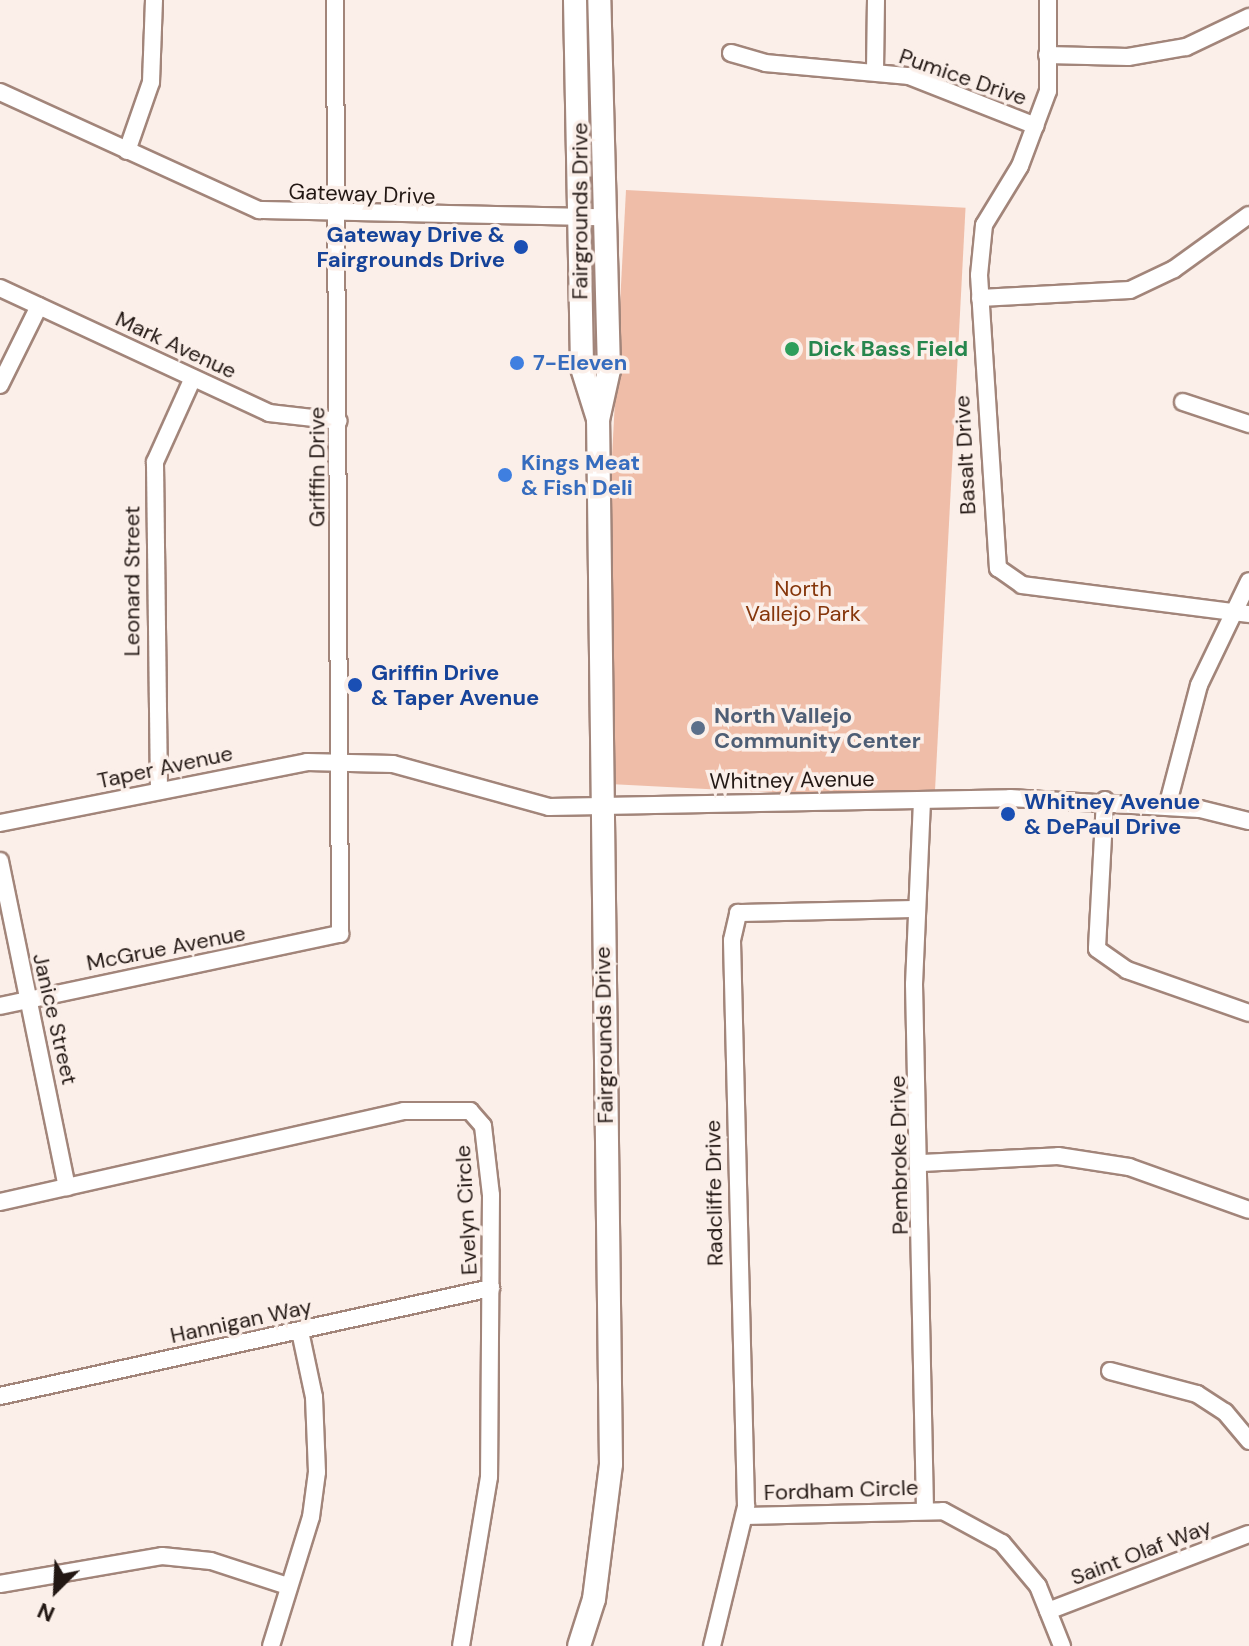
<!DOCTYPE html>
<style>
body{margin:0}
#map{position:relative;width:1249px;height:1646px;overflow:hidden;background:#fbefe9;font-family:"DM Sans",sans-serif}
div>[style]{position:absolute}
.green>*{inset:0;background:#efbda8;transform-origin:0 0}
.roads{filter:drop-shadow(2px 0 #a2857a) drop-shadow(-2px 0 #a2857a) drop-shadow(0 2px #a2857a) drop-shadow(0 -2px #a2857a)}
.street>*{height:16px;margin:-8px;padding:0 8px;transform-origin:8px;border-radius:8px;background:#fff}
.secondary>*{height:22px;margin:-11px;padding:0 11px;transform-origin:11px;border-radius:11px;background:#fff}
.dots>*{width:22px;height:22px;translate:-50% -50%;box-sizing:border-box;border:4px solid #fbefe9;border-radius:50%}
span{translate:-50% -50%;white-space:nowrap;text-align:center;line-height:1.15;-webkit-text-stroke:7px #fbefe9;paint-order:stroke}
.street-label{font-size:22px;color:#231814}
.transit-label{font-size:22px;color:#164399;font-weight:700}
.right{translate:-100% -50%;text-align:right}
.left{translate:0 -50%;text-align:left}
.leisure-label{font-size:22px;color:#27864d;font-weight:700}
.shop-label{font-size:22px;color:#366cbe;font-weight:700}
.park-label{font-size:22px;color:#85360b}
.service-label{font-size:22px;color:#4e5e75;font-weight:700}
.north{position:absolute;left:16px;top:1550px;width:80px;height:80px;-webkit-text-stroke:6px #fbefe9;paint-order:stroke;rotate:204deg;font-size:22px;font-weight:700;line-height:32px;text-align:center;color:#231814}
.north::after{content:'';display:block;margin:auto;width:28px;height:36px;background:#231814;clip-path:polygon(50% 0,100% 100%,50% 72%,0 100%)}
</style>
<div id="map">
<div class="green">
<i style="left:626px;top:190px;width:340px;height:594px;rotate:3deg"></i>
</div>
<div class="roads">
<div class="street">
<i style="left:1048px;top:0;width:91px;rotate:90deg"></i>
<i style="left:1048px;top:91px;width:80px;rotate:110.5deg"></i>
<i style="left:1020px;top:166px;width:69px;rotate:121.4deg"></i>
<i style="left:984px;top:225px;width:50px;rotate:95.7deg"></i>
<i style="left:979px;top:275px;width:294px;rotate:86.3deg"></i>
<i style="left:998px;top:568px;width:29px;rotate:35deg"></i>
<i style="left:1022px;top:585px;width:229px;rotate:7.3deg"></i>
<i style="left:731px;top:53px;width:35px;rotate:16deg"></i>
<i style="left:765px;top:63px;width:145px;rotate:5.2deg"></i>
<i style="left:909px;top:76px;width:136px;rotate:21.5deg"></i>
<i style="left:1047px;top:55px;width:81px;rotate:1.4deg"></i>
<i style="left:1128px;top:57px;width:59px;rotate:-9.8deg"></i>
<i style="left:1186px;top:47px;width:70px;rotate:-25.5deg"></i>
<i style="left:875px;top:71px;width:71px;rotate:-89.2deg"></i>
<i style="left:0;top:92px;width:285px;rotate:24.5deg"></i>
<i style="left:259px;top:210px;width:345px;rotate:1.2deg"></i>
<i style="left:127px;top:151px;width:73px;rotate:-70.8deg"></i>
<i style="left:151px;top:82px;width:82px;rotate:-87.9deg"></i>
<i style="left:0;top:288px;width:297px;rotate:24.9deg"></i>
<i style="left:269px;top:413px;width:70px;rotate:6.5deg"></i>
<i style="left:980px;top:298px;width:150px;rotate:-3.1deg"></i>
<i style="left:1130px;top:290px;width:49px;rotate:-25.5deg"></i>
<i style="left:1174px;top:269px;width:92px;rotate:-35.8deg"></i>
<i style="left:0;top:385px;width:88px;rotate:-63.7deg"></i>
<i style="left:1183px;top:402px;width:70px;rotate:18.4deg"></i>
<i style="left:159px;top:791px;width:329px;rotate:-90.7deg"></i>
<i style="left:155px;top:462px;width:92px;rotate:-65.7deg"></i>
<i style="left:1105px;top:800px;width:149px;rotate:93.1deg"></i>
<i style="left:1097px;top:949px;width:37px;rotate:35deg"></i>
<i style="left:1127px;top:970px;width:129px;rotate:19.4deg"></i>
<i style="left:922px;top:801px;width:183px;rotate:92.5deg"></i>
<i style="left:914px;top:984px;width:524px;rotate:88.8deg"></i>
<i style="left:1167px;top:807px;width:126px;rotate:-75.3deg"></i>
<i style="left:1199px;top:685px;width:115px;rotate:-64.3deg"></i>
<i style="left:0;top:823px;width:313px;rotate:-11.2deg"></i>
<i style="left:307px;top:762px;width:86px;rotate:1.3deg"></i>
<i style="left:393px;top:764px;width:162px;rotate:15.4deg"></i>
<i style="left:549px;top:807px;width:461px;rotate:-1.1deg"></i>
<i style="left:1010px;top:798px;width:190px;rotate:3.3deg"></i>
<i style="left:1200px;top:809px;width:50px;rotate:13.8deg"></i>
<i style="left:0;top:861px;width:333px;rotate:78.4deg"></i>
<i style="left:0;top:1006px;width:348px;rotate:-12deg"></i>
<i style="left:340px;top:934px;width:934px;rotate:-90.31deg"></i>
<i style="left:922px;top:1163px;width:136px;rotate:-2.9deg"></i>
<i style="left:1058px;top:1156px;width:72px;rotate:8.8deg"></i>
<i style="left:1129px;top:1167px;width:127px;rotate:19.7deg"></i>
<i style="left:0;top:1202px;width:414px;rotate:-12.7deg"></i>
<i style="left:404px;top:1111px;width:66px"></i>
<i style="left:470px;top:1111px;width:20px;rotate:49deg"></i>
<i style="left:483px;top:1126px;width:69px;rotate:83.4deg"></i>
<i style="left:491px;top:1195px;width:282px;rotate:90.4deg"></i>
<i style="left:489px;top:1477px;width:171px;rotate:99.4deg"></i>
<i style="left:1110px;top:1371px;width:90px;rotate:14.8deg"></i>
<i style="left:1197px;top:1394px;width:33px;rotate:33deg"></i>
<i style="left:1225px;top:1412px;width:38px;rotate:50deg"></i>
<i style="left:0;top:1396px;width:503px;rotate:-12.41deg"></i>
<i style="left:745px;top:1516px;width:198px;rotate:-1.4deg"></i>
<i style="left:943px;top:1511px;width:67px;rotate:28.5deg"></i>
<i style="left:1002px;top:1543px;width:56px;rotate:50.1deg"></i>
<i style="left:1038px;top:1586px;width:65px;rotate:68.2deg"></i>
<i style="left:0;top:1584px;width:164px;rotate:-9.8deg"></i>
<i style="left:162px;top:1556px;width:49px;rotate:5.8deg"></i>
<i style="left:211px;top:1561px;width:81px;rotate:18deg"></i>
<i style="left:1048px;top:1611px;width:215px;rotate:-21deg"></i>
<i style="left:271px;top:1646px;width:135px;rotate:-72.8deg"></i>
<i style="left:311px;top:1517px;width:45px;rotate:-82.4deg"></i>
<i style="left:317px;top:1472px;width:75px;rotate:-92.3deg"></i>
<i style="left:314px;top:1397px;width:67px;rotate:-102deg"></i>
<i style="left:712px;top:1646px;width:144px;rotate:-76.3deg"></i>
<i style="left:746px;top:1506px;width:566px;rotate:-91.42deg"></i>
<i style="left:732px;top:940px;width:28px;rotate:-77deg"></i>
<i style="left:738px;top:913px;width:178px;rotate:-1.3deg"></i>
</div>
<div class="secondary">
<i style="left:575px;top:0;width:368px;rotate:88.9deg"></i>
<i style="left:582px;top:368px;width:53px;rotate:72.6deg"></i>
<i style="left:579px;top:1646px;width:49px;rotate:-72.3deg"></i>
<i style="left:594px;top:1599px;width:136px;rotate:-82.8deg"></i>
<i style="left:611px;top:1464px;width:1044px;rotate:-90.71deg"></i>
<i style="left:598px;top:420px;width:51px;rotate:-77.6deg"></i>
<i style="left:609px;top:370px;width:370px;rotate:-91.5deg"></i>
</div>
</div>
<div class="dots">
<i style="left:521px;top:247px;background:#1a4fb4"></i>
<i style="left:792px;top:349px;background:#2e9e5b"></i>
<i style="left:517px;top:363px;background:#3f7fe0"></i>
<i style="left:505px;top:475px;background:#3f7fe0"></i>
<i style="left:355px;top:685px;background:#1a4fb4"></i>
<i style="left:698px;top:728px;background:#5c6f8a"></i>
<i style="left:1008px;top:814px;background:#1a4fb4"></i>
</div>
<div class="street-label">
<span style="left:963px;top:77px;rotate:19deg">Pumice Drive</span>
<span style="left:362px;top:194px;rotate:2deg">Gateway Drive</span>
<span style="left:580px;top:211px;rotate:-90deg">Fairgrounds Drive</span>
<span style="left:176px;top:345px;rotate:25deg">Mark Avenue</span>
<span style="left:965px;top:455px;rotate:-93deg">Basalt Drive</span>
<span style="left:317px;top:467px;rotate:-90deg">Griffin Drive</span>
<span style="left:132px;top:581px;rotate:-90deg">Leonard Street</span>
<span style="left:165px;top:767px;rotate:-12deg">Taper Avenue</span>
<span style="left:792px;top:780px;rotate:-1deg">Whitney Avenue</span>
<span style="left:166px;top:948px;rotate:-11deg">McGrue Avenue</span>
<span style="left:55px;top:1019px;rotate:77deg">Janice Street</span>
<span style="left:604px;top:1035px;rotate:-91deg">Fairgrounds Drive</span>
<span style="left:899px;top:1155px;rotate:-91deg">Pembroke Drive</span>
<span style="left:714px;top:1193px;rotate:-91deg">Radcliffe Drive</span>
<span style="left:466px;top:1210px;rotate:-93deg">Evelyn Circle</span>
<span style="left:241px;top:1321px;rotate:-12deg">Hannigan Way</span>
<span style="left:841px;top:1490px;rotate:-2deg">Fordham Circle</span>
<span style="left:1141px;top:1552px;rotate:-21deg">Saint Olaf Way</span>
</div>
<div class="transit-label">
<span class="right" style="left:505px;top:247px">Gateway Drive &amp;<br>Fairgrounds Drive</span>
<span class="left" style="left:371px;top:685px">Griffin Drive<br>&amp; Taper Avenue</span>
<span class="left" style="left:1024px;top:814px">Whitney Avenue<br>&amp; DePaul Drive</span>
</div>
<div class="leisure-label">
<span class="left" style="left:808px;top:349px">Dick Bass Field</span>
</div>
<div class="shop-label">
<span class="left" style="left:533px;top:363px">7-Eleven</span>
<span class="left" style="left:521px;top:475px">Kings Meat<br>&amp; Fish Deli</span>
</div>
<div class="park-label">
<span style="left:803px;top:601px">North<br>Vallejo Park</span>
</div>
<div class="service-label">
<span class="left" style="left:714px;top:728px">North Vallejo<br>Community Center</span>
</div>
<div class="north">N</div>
</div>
